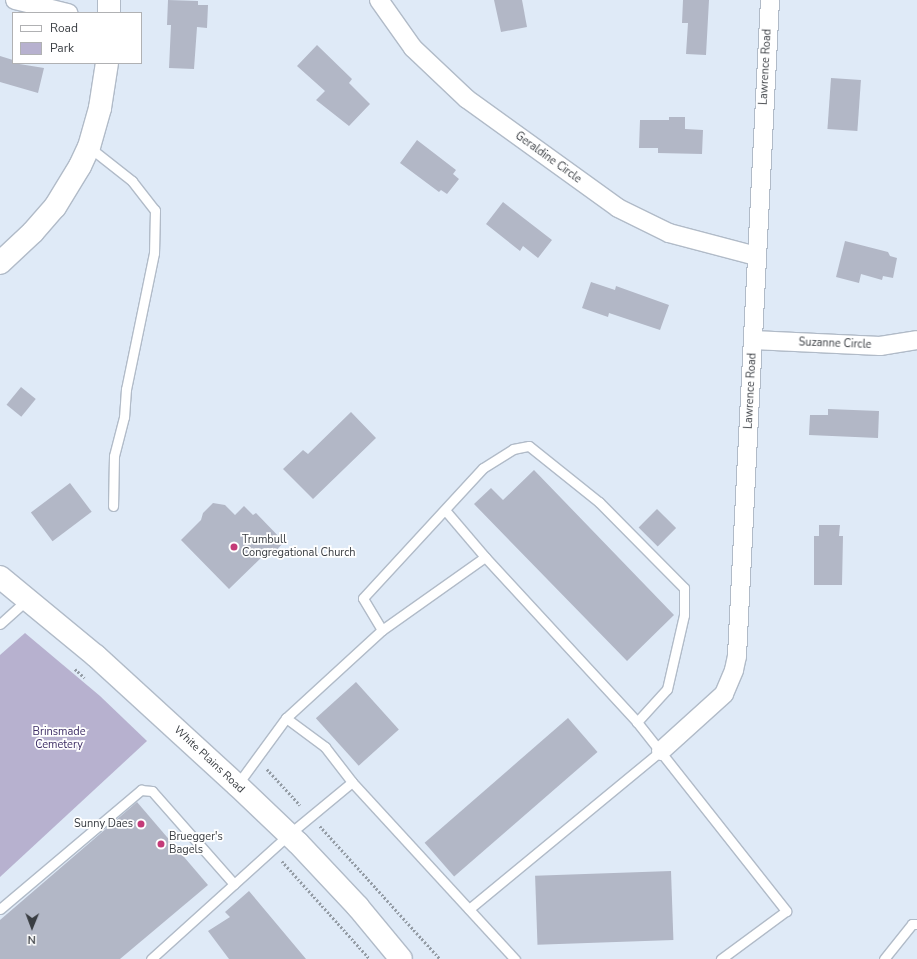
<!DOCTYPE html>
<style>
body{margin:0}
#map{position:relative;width:917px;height:959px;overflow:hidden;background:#dfeaf7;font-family:"Nunito Sans",sans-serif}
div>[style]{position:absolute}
.green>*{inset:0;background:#b7b1cf}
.building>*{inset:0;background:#b2b7c6;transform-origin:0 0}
.path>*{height:2.5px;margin-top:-1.25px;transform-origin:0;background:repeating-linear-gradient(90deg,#949ca5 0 2px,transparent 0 4px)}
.roads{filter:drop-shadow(1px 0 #b1bbc8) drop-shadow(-1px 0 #b1bbc8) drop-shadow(0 1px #b1bbc8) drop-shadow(0 -1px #b1bbc8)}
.lane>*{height:9px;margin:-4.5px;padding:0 4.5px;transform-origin:4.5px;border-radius:4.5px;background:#fff}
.street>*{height:18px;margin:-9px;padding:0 9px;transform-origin:9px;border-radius:9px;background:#fff}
.secondary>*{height:22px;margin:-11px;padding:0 11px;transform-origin:11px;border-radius:11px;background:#fff}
.dots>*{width:11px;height:11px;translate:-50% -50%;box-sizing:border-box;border:2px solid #fff;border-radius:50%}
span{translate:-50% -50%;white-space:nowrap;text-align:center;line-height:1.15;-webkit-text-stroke:3.5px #fff;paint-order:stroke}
.street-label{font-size:11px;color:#393d42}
.poi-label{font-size:11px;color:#393d42}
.left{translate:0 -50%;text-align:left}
.right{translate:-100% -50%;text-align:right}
.park-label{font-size:11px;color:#3e2e66}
.legend{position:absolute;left:12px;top:12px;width:130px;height:52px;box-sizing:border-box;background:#fff;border:1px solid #b0b1b3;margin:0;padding:5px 7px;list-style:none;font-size:12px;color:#393d42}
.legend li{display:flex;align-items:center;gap:8px;height:20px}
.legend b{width:20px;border:1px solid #b0b1b3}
.north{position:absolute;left:12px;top:907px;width:40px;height:40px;-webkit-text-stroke:3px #fff;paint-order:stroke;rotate:181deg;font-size:11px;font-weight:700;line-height:16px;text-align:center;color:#393d42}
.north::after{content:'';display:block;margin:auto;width:14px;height:18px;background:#393d42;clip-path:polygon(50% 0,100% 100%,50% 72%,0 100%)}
</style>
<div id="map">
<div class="green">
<i style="clip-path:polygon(25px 633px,100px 696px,147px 741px,0 877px,0 655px)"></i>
</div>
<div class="building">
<i style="clip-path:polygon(168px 0,198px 1px,198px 5px,208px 5px,207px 28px,197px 27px,194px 69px,169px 68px,171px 25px,167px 25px)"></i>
<i style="clip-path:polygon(494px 0,522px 0,527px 27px,501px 32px)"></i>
<i style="clip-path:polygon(683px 0,709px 0,706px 55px,686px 54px,688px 23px,682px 23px)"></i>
<i style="clip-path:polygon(317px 45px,352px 79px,349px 83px,370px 104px,349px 126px,316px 100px,325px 91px,297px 66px)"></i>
<i style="clip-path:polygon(0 56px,13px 60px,13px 63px,44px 68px,38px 93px,0 82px)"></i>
<i style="left:831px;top:78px;width:30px;height:51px;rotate:4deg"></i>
<i style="clip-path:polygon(669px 117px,685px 117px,685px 129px,703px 130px,702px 154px,658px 153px,658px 148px,639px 148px,640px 120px,669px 120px)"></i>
<i style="clip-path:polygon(417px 140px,456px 170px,453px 174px,459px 179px,447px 194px,441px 190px,439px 192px,400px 163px)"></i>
<i style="clip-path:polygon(503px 202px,552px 240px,538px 258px,523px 246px,520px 251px,486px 224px)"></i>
<i style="clip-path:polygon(845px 241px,888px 252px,890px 256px,897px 258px,893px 278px,883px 276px,882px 280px,861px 274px,859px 283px,836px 277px)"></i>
<i style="clip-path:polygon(591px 282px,615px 290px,616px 286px,669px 305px,660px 330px,609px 313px,608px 317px,582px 308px)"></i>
<i style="left:21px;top:387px;width:19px;height:23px;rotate:39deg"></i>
<i style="clip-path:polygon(828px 409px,879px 411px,878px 438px,809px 435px,810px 415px,828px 415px)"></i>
<i style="clip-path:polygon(351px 412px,376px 438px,313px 499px,283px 469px,303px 450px,308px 454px)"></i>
<i style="clip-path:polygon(534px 470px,674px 615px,627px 661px,474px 504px,491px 488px,503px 500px)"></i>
<i style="left:70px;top:483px;width:36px;height:49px;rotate:53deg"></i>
<i style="clip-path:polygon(213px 503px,225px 505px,235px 515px,244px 506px,253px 515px,256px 513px,284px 542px,270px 557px,266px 553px,229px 589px,181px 540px,201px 520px,203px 513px)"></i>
<i style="left:657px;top:509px;width:27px;height:26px;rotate:45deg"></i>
<i style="clip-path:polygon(819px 525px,840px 525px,839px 536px,843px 536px,842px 585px,814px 585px,814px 536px,819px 536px)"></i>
<i style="left:356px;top:682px;width:64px;height:54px;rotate:48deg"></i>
<i style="left:568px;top:718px;width:45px;height:190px;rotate:49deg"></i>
<i style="clip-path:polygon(137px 802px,208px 885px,120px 959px,0 959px,0 920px)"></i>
<i style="left:671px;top:871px;width:69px;height:136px;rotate:88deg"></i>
<i style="clip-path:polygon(249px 891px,306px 959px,229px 959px,208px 931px,230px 917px,225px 912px)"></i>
</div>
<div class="path">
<i style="left:75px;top:669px;width:13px;rotate:42deg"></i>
<i style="left:267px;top:769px;width:49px;rotate:47.5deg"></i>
<i style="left:320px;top:826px;width:179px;rotate:47.9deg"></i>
<i style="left:282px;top:861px;width:132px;rotate:48.1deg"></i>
</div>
<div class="roads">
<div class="lane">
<i style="left:89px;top:147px;width:55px;rotate:38.3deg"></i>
<i style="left:132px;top:181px;width:37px;rotate:52deg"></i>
<i style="left:155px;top:210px;width:43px;rotate:91.3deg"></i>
<i style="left:154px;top:253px;width:139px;rotate:101.6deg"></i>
<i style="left:126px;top:389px;width:28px;rotate:94deg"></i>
<i style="left:124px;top:417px;width:40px;rotate:104.4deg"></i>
<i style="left:114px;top:456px;width:50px;rotate:91.1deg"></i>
<i style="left:445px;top:510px;width:62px;rotate:49.6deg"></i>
<i style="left:0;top:624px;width:36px;rotate:-42deg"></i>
<i style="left:382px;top:630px;width:37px;rotate:-121deg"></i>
<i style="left:363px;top:598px;width:177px;rotate:-47.3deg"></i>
<i style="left:483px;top:468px;width:36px;rotate:-32deg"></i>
<i style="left:513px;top:449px;width:16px;rotate:-11deg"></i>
<i style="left:529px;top:446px;width:90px;rotate:38.7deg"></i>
<i style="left:599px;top:502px;width:121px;rotate:45.3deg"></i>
<i style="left:684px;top:588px;width:27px;rotate:90deg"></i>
<i style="left:684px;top:615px;width:76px;rotate:102.9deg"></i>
<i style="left:667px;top:689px;width:45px;rotate:132.3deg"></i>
<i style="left:286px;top:718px;width:49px;rotate:36.6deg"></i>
<i style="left:325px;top:747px;width:44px;rotate:52.4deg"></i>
<i style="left:352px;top:782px;width:241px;rotate:47.4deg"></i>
<i style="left:237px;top:785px;width:83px;rotate:-53.8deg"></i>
<i style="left:286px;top:718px;width:130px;rotate:-42.5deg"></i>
<i style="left:382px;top:630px;width:126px;rotate:-35.3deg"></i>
<i style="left:485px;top:557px;width:224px;rotate:47.3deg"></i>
<i style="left:637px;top:722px;width:241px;rotate:51.7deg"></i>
<i style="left:786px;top:911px;width:81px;rotate:143.6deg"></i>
<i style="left:0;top:909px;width:185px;rotate:-40.2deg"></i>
<i style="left:141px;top:790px;width:11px;rotate:5deg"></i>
<i style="left:152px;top:791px;width:124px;rotate:48.6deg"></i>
<i style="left:469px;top:909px;width:249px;rotate:-39.5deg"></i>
<i style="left:151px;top:959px;width:185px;rotate:-42.1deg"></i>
<i style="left:288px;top:835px;width:83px;rotate:-39.6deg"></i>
<i style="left:884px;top:959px;width:45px;rotate:-51.3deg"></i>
<i style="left:912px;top:924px;width:5px"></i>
</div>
<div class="street">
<i style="left:15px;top:0;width:55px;rotate:13.8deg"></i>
<i style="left:379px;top:0;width:59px;rotate:54.7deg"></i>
<i style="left:413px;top:48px;width:74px;rotate:43.4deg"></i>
<i style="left:467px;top:99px;width:186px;rotate:35.8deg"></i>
<i style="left:618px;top:208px;width:57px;rotate:26.1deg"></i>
<i style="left:669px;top:233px;width:90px;rotate:14.8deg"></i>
<i style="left:753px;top:340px;width:127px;rotate:2.7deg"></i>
<i style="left:880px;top:346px;width:37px;rotate:-9deg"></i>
<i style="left:661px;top:751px;width:85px;rotate:-42.1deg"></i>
<i style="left:724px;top:694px;width:26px;rotate:-67deg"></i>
<i style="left:734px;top:670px;width:14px;rotate:-78deg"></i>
<i style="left:737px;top:656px;width:657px;rotate:-87.12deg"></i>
</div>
<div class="secondary">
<i style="left:109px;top:13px;width:13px;rotate:-90deg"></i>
<i style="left:0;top:263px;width:45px;rotate:-43.2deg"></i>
<i style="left:33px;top:232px;width:33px;rotate:-49deg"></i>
<i style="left:55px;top:207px;width:48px;rotate:-58.6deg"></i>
<i style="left:80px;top:166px;width:21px;rotate:-65deg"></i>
<i style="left:89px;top:147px;width:41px;rotate:-74.2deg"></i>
<i style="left:100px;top:108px;width:46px;rotate:-81.2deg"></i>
<i style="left:0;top:577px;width:124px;rotate:39.5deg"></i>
<i style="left:96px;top:656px;width:191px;rotate:42.5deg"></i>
<i style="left:237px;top:785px;width:84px;rotate:43.6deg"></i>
<i style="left:298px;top:843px;width:88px;rotate:46.8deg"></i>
<i style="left:358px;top:907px;width:67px;rotate:50.4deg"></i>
</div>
</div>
<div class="dots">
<i style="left:234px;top:547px;background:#c43b78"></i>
<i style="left:141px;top:824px;background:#c43b78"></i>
<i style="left:161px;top:844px;background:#c43b78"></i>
</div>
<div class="street-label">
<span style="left:766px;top:67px;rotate:-87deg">Lawrence Road</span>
<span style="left:548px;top:158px;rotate:36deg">Geraldine Circle</span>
<span style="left:835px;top:344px;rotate:2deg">Suzanne Circle</span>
<span style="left:751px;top:391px;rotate:-87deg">Lawrence Road</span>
<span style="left:209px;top:760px;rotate:43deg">White Plains Road</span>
</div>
<div class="poi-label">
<span class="left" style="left:242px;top:547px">Trumbull<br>Congregational Church</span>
<span class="right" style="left:133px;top:824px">Sunny Daes</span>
<span class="left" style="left:169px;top:844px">Bruegger's<br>Bagels</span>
</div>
<div class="park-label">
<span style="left:59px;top:739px">Brinsmade<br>Cemetery</span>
</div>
<ul class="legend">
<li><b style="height:5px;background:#fff"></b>Road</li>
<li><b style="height:11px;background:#b7b1cf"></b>Park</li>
</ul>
<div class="north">N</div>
</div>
